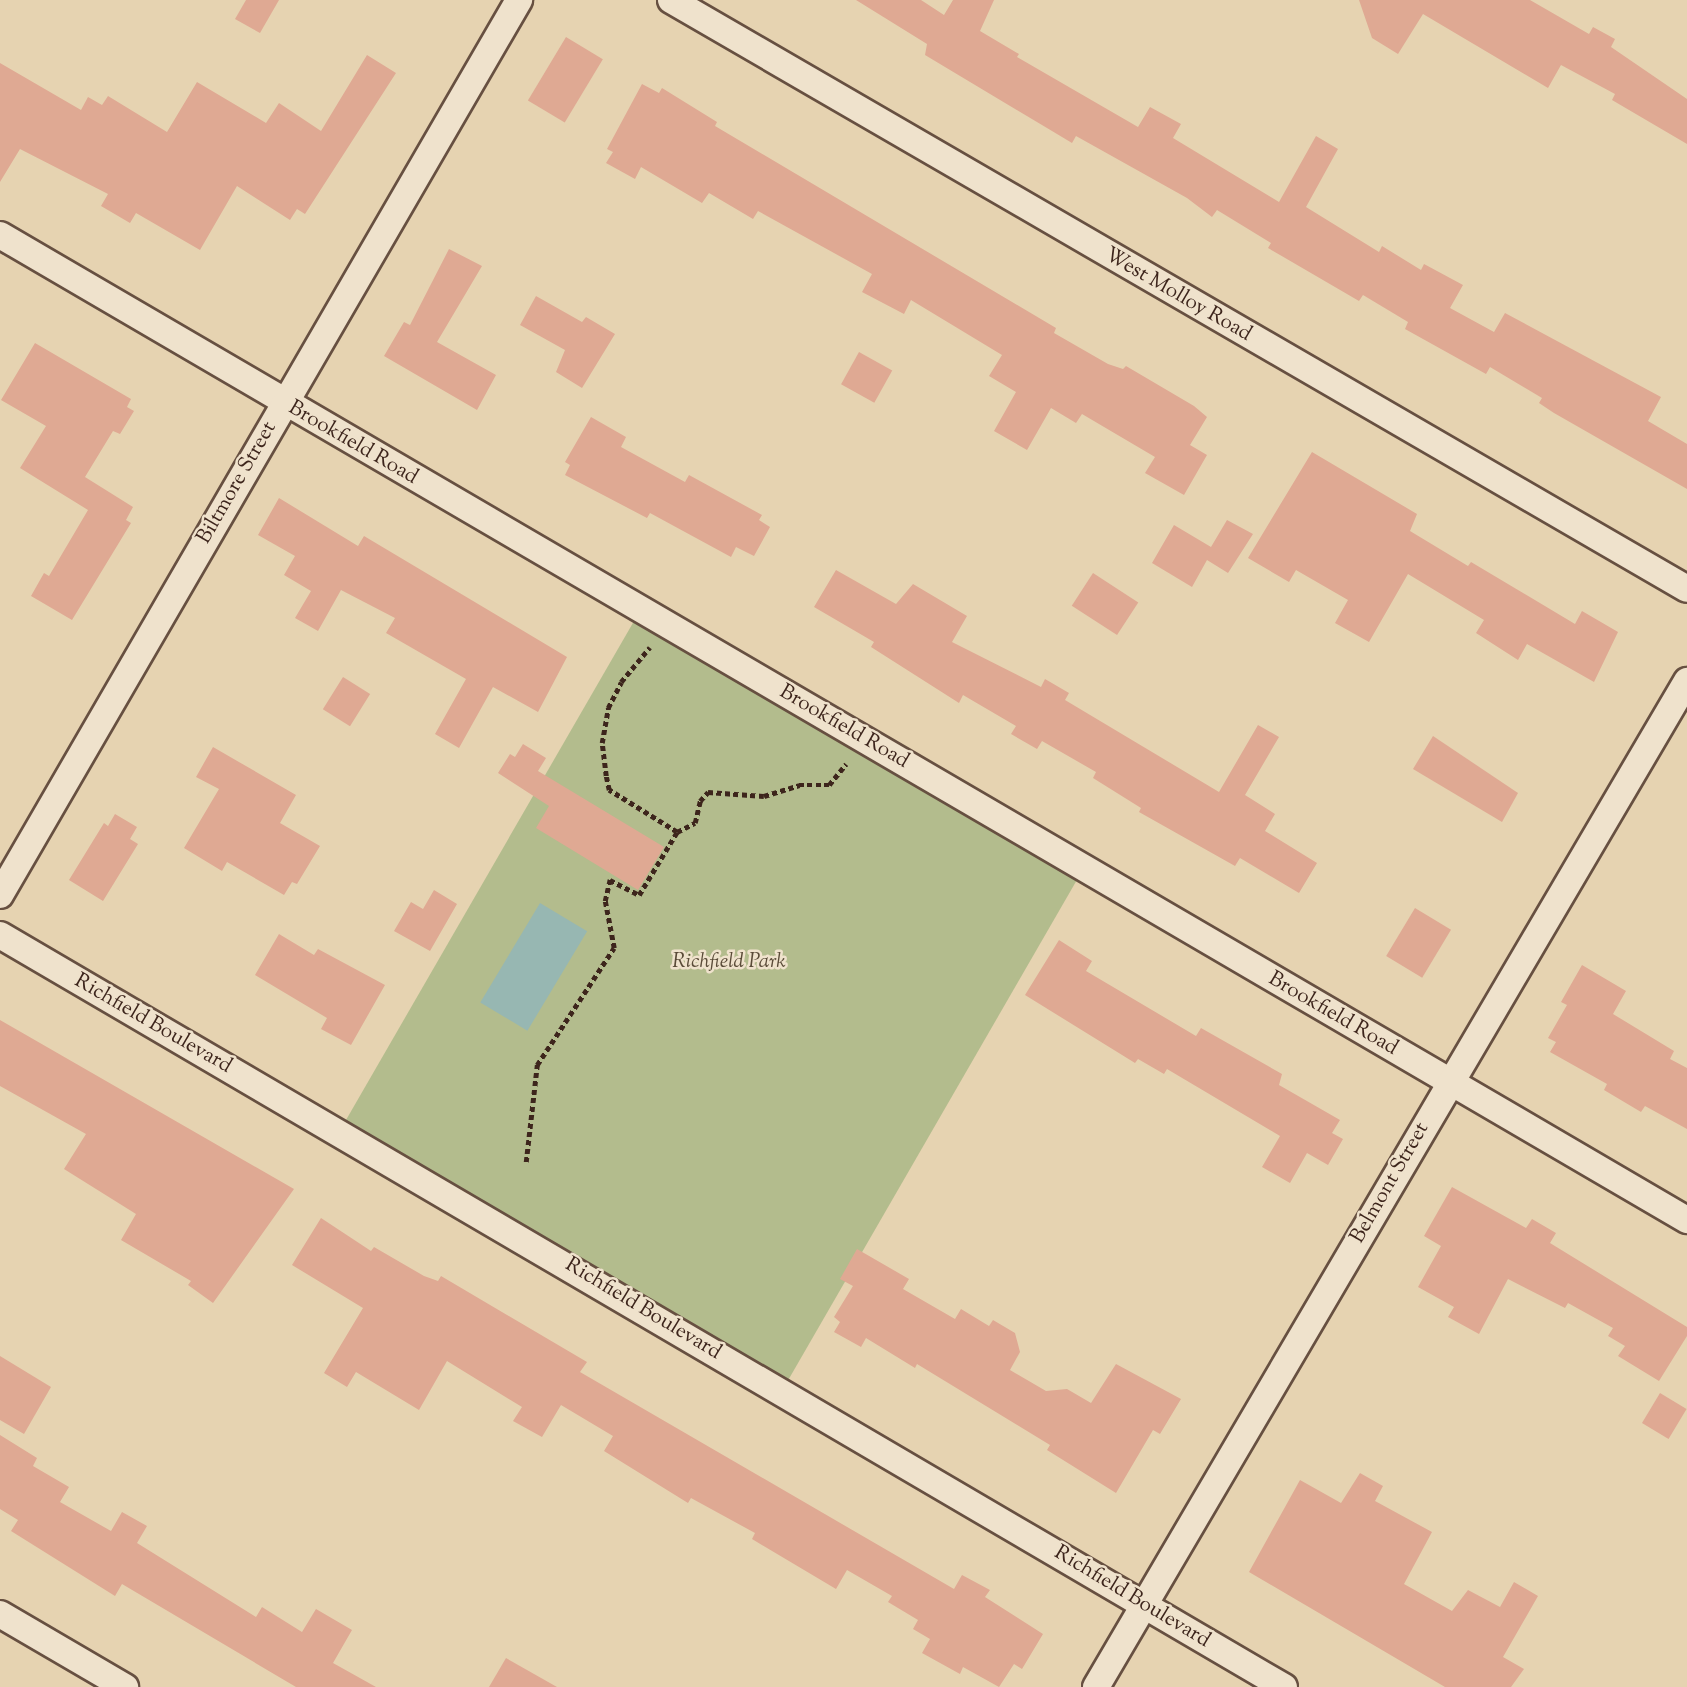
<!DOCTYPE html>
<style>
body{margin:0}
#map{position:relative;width:1687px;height:1687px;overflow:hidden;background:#e6d3b1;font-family:"Sorts Mill Goudy",serif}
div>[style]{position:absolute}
.green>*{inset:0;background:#b3bc8d;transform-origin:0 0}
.water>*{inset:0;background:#97b7b2;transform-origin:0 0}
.building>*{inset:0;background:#dfa993;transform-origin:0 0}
.path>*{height:4.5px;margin-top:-2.25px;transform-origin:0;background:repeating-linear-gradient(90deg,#3d251c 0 5px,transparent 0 8.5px)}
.roads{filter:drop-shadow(2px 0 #675041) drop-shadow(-2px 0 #675041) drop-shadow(0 2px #675041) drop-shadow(0 -2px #675041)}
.minor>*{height:26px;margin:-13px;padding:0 13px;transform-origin:13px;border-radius:13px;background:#efe2cc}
span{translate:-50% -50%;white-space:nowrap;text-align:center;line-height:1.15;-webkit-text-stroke:5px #efe2cc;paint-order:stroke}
.street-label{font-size:21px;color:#3d251c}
.park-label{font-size:21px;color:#5a4b38;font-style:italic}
</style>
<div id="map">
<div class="green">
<i style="left:641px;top:609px;width:513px;height:603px;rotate:30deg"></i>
</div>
<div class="water">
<i style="left:540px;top:903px;width:55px;height:116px;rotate:31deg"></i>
</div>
<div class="building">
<i style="clip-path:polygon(246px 0,279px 0,260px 33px,235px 19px)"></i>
<i style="clip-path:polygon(856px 0,921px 0,944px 15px,953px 0,994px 0,980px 31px,1019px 54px,1017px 57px,1138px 127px,1150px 107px,1181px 124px,1173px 138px,1279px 202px,1316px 136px,1338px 149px,1306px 207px,1379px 252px,1382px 246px,1421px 270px,1424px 264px,1463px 285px,1450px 308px,1494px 332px,1505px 313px,1661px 397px,1648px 421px,1687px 444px,1687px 489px,1554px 413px,1539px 403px,1542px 398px,1490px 367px,1486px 374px,1405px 329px,1408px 322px,1363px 295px,1359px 301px,1268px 248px,1271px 243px,1217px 210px,1212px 217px,1187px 198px,1076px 136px,1072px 143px,1047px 128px,925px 55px,927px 44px)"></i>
<i style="clip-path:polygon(1359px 0,1530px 0,1589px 34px,1593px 27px,1615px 39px,1611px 47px,1687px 99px,1687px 144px,1612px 100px,1615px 94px,1561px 65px,1548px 88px,1423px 14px,1398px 54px,1372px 38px)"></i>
<i style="left:566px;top:37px;width:43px;height:74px;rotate:31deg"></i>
<i style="clip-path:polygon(367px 55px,396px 73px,305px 214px,297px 209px,290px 220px,237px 186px,200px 250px,136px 213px,130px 223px,101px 206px,108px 194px,20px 149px,0 182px,0 63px,81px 110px,88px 97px,102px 105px,108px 96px,167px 132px,197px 82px,266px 123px,279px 103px,321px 131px)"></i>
<i style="clip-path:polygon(642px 84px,659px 93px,662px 88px,717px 122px,715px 126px,1056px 328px,1054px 333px,1108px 364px,1123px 369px,1126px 366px,1194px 406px,1207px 417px,1190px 445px,1207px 455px,1184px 495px,1145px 473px,1155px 457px,1082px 414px,1076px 423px,1051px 408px,1027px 450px,994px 431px,1016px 392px,989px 376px,1002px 355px,911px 300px,904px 314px,862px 292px,872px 274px,758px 211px,753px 219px,709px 193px,702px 203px,641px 167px,635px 179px,606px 163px,613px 152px,607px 149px)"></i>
<i style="clip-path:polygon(449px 249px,482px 266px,437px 342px,496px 375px,477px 410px,384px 356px,404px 322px,410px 325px)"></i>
<i style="clip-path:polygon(536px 296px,582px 322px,586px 317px,615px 334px,582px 388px,556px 372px,565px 350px,520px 325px)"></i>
<i style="clip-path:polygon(35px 343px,131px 399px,127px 407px,134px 411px,120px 434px,113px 431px,85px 477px,133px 507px,126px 520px,131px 523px,72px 620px,31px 596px,44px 573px,49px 576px,88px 510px,20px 468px,46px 426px,1px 400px)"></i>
<i style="left:859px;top:352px;width:38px;height:37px;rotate:29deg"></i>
<i style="clip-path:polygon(591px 417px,626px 437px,621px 447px,685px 482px,689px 475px,762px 515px,759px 520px,770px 527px,754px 556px,736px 547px,731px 557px,650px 513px,647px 518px,565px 475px,570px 465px,565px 462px)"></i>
<i style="clip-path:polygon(1312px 452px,1417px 514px,1410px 531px,1468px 566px,1471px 562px,1575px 624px,1582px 611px,1618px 632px,1594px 682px,1527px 644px,1518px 660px,1476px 633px,1484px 620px,1408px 574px,1369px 642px,1335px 623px,1348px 600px,1296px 570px,1289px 582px,1248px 558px)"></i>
<i style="clip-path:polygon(279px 498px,358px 546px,364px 536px,567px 657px,538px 712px,493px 687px,459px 748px,435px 734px,466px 679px,386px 633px,395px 618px,341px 590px,318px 631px,295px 618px,311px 591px,284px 575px,295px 556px,258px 535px)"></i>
<i style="clip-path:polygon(1227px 520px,1253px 534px,1228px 573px,1207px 560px,1192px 587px,1152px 563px,1174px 525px,1211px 547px)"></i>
<i style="clip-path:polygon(836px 570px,896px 604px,913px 584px,967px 616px,952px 642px,1041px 687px,1045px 679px,1069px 693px,1065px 700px,1219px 792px,1258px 725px,1279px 737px,1245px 795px,1275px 814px,1265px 831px,1317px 863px,1299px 893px,1240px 858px,1235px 866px,1139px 812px,1141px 808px,1093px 778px,1096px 772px,1042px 741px,1037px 749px,1011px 734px,1016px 726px,963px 695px,959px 703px,871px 647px,874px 642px,814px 607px)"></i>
<i style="left:1093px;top:573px;width:54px;height:39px;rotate:33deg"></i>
<i style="left:343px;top:677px;width:32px;height:38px;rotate:32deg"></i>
<i style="clip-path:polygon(1433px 736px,1518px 793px,1502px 822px,1413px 769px)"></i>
<i style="clip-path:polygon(523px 744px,546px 758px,538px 771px,664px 847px,638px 890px,536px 828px,549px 806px,498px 773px,510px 754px,515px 757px)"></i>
<i style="clip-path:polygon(213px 747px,296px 795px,280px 823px,320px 846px,297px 884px,292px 882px,284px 895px,227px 862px,222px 871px,184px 848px,219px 789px,196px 777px)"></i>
<i style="clip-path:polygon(115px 814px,137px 827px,130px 839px,138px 844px,103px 901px,69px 880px,104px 823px,108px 826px)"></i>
<i style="clip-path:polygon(434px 890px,457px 904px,430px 951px,394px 931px,411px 902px,423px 909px)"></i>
<i style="left:1415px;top:908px;width:42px;height:56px;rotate:31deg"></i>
<i style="clip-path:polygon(279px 934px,314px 955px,318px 949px,385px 985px,351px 1045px,321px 1029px,327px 1018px,255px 975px)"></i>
<i style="clip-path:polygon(1059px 940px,1092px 961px,1086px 971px,1196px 1036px,1201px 1028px,1282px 1074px,1279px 1085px,1340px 1120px,1332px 1133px,1343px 1139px,1328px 1165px,1307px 1153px,1290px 1183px,1262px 1167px,1280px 1136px,1167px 1069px,1164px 1074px,1138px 1059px,1135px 1063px,1025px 995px)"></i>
<i style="clip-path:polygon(1582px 965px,1626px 991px,1613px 1014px,1674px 1051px,1670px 1059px,1687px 1068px,1687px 1129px,1645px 1106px,1641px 1112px,1604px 1090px,1607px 1084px,1550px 1052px,1556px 1042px,1548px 1038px,1567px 1005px,1561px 1002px)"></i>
<i style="clip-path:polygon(0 1020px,294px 1189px,213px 1303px,188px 1285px,191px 1281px,121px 1240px,136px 1214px,64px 1169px,86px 1134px,0 1086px)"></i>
<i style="clip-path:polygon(1452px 1187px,1526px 1228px,1532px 1219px,1556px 1233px,1550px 1243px,1687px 1327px,1687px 1336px,1659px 1381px,1618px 1356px,1625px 1346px,1608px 1336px,1613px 1328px,1568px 1303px,1565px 1308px,1508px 1279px,1479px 1334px,1448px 1317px,1454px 1307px,1418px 1287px,1441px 1246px,1424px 1236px)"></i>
<i style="clip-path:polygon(321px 1218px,371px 1251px,374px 1247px,424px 1276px,438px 1281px,441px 1276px,587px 1362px,580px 1372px,954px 1589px,962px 1575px,990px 1590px,985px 1597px,1043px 1634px,1022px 1669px,1014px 1664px,999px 1687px,963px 1667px,960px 1674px,922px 1653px,930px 1639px,913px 1629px,918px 1620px,888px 1602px,892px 1596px,847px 1570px,836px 1589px,752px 1539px,755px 1533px,691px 1498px,688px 1503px,604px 1451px,613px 1436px,561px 1405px,542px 1437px,513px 1421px,522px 1407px,447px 1361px,419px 1410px,356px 1372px,347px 1387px,324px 1373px,363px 1308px,292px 1265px)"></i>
<i style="clip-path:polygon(857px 1249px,909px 1279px,903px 1289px,955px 1319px,961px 1309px,989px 1326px,993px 1320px,1015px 1333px,1020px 1352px,1010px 1370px,1046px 1391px,1067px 1389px,1091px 1403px,1116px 1364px,1181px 1399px,1160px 1434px,1153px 1430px,1116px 1493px,1047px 1450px,1050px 1445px,917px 1364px,915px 1368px,866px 1338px,861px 1347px,834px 1332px,840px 1322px,834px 1317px,853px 1286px,840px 1279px)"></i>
<i style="clip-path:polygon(0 1356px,51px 1387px,24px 1434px,0 1420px)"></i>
<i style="left:1660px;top:1393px;width:31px;height:35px;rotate:31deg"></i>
<i style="clip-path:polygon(0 1435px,37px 1458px,33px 1466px,69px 1487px,60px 1502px,111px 1531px,122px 1512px,147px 1526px,137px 1543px,256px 1617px,262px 1607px,302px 1632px,316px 1609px,352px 1630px,333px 1663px,376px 1687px,296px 1687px,122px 1584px,115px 1596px,11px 1531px,18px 1520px,0 1509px)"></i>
<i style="clip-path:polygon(1360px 1473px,1383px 1486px,1375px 1501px,1432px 1532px,1404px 1584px,1452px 1611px,1468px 1590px,1500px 1607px,1514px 1582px,1538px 1596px,1503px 1657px,1524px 1669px,1511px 1687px,1445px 1687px,1249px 1572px,1300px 1480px,1341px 1503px)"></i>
<i style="clip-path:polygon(506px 1658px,557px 1687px,489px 1687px)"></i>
</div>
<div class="path">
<i style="left:677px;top:832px;width:20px;rotate:-27deg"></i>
<i style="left:695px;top:823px;width:23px;rotate:-77deg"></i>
<i style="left:700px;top:801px;width:12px;rotate:-48deg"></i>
<i style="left:708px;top:792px;width:56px;rotate:4.1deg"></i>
<i style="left:764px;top:796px;width:37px;rotate:-17deg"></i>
<i style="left:799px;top:785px;width:30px"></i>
<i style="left:829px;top:785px;width:27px;rotate:-51deg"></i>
<i style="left:526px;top:1162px;width:98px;rotate:-83.5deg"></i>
<i style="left:537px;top:1065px;width:140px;rotate:-56.7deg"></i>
<i style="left:614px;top:948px;width:48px;rotate:-100.8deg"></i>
<i style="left:605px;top:901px;width:22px;rotate:-77deg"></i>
<i style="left:610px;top:880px;width:33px;rotate:27deg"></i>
<i style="left:639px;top:895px;width:74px;rotate:-58.9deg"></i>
<i style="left:677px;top:832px;width:80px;rotate:-148.3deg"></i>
<i style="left:609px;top:790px;width:14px;rotate:-102deg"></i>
<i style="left:606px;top:776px;width:33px;rotate:-97deg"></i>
<i style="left:602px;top:743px;width:36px;rotate:-80deg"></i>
<i style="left:608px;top:708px;width:29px;rotate:-63deg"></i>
<i style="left:621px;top:682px;width:45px;rotate:-50.4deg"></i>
</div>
<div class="roads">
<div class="minor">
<i style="left:671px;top:0;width:1174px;rotate:30.1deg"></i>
<i style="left:0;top:235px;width:1954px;rotate:30.28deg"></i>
<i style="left:0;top:895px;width:1035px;rotate:-59.89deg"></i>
<i style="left:0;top:935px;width:1488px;rotate:30.36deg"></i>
<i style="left:0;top:1614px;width:145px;rotate:30.3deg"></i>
<i style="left:1096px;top:1687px;width:1167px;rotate:-59.57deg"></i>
</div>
</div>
<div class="street-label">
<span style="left:1178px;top:295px;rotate:30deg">West Molloy Road</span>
<span style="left:353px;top:443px;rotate:30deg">Brookfield Road</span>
<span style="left:237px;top:483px;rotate:-60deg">Biltmore Street</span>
<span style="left:844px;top:727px;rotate:30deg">Brookfield Road</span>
<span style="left:1333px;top:1014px;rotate:30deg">Brookfield Road</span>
<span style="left:153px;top:1024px;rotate:30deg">Richfield Boulevard</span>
<span style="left:1390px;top:1183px;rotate:-60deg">Belmont Street</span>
<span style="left:643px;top:1309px;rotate:31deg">Richfield Boulevard</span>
<span style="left:1132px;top:1597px;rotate:31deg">Richfield Boulevard</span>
</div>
<div class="park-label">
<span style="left:729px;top:962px">Richfield Park</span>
</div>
</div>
